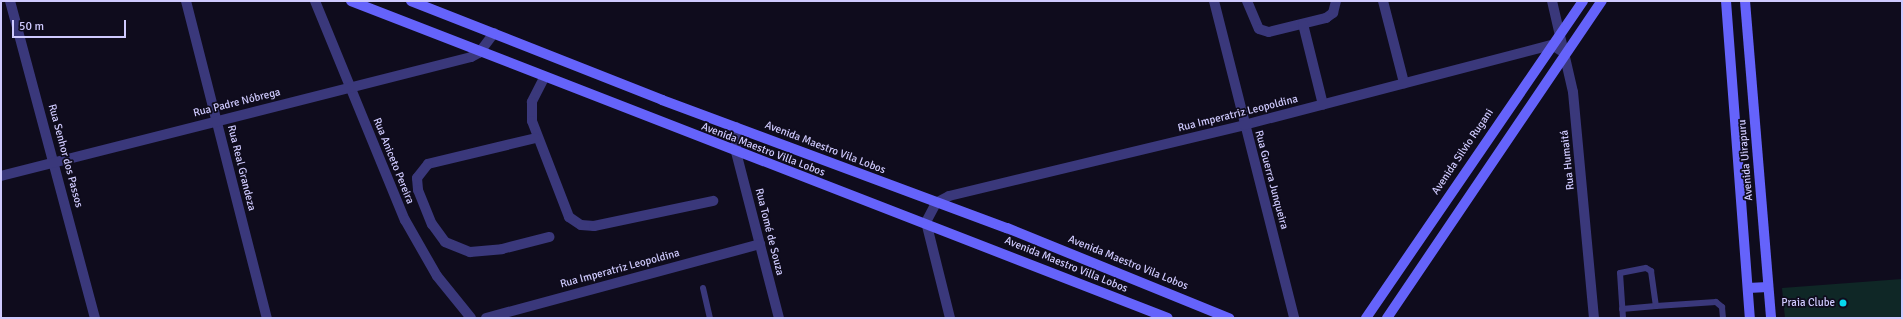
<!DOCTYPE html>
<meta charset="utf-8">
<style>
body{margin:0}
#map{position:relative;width:1903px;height:319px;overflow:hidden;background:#0f0c1d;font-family:Signika,sans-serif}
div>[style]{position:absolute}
.green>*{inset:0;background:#0f2726}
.lane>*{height:6px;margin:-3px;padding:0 3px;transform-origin:3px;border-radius:3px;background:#3a387b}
.street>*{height:10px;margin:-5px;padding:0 5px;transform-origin:5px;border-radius:5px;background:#3a387b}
.secondary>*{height:10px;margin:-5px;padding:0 5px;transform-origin:5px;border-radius:5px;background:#6563fb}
.dots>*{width:11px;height:11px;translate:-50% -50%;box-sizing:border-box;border:2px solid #0f0c1d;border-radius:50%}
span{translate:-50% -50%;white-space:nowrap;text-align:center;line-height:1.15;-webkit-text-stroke:3.5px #0f0c1d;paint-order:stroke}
.street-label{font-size:11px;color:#cfcafe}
.poi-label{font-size:11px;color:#cfcafe}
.right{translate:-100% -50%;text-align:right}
.frame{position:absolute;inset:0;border:2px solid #cfcafe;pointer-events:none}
.scale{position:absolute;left:12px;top:20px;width:114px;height:18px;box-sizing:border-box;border:2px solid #cfcafe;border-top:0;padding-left:5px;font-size:12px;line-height:14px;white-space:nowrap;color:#cfcafe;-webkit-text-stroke:3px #0f0c1d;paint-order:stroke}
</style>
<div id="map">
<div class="green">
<i style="clip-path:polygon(1902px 279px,1902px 318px,1785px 318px,1782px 288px)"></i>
</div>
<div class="lane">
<i style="left:703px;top:288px;width:31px;rotate:77deg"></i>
<i style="left:1622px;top:309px;width:34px;rotate:-5deg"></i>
<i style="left:1623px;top:318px;width:45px;rotate:-93.8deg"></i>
<i style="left:1620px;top:273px;width:26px;rotate:-11deg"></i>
<i style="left:1646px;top:268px;width:6px;rotate:31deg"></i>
<i style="left:1651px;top:271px;width:35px;rotate:82deg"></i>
<i style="left:1656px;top:306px;width:60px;rotate:-3.8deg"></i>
<i style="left:1716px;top:302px;width:8px;rotate:40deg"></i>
<i style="left:1722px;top:307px;width:11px;rotate:85deg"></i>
</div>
<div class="street">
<i style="left:10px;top:1px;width:328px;rotate:75deg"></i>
<i style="left:186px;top:1px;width:327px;rotate:75.7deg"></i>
<i style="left:315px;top:1px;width:237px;rotate:67.7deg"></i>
<i style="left:405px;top:220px;width:64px;rotate:60.3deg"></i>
<i style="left:437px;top:276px;width:54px;rotate:51deg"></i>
<i style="left:1214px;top:1px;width:327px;rotate:75.8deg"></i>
<i style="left:1247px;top:1px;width:30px;rotate:67deg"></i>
<i style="left:1259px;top:29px;width:10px;rotate:17deg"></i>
<i style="left:1269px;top:32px;width:59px;rotate:-13.8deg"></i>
<i style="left:1326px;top:18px;width:9px;rotate:-36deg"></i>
<i style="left:1333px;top:13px;width:12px;rotate:-76deg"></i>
<i style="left:1383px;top:1px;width:85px;rotate:75.6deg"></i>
<i style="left:1552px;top:1px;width:93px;rotate:77deg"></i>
<i style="left:1573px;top:92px;width:227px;rotate:84.7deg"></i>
<i style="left:1303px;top:24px;width:83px;rotate:76.1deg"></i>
<i style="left:544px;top:78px;width:27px;rotate:117deg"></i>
<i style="left:532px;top:102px;width:19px;rotate:90deg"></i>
<i style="left:532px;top:121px;width:103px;rotate:68.9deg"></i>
<i style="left:569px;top:217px;width:14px;rotate:34deg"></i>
<i style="left:581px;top:225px;width:13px;rotate:4deg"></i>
<i style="left:594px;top:226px;width:122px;rotate:-11.9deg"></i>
<i style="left:736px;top:127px;width:25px;rotate:90deg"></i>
<i style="left:736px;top:152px;width:171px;rotate:75.5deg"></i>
<i style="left:536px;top:138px;width:111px;rotate:166.5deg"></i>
<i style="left:428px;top:164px;width:18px;rotate:128deg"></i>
<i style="left:417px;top:178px;width:12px;rotate:85deg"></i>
<i style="left:418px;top:190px;width:37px;rotate:68deg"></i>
<i style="left:432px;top:224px;width:22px;rotate:54deg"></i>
<i style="left:445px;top:242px;width:27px;rotate:22deg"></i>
<i style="left:470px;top:252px;width:32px;rotate:-5deg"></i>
<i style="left:502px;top:249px;width:49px;rotate:-14.3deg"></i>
<i style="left:1px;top:176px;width:485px;rotate:-14.2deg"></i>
<i style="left:471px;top:57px;width:9px;rotate:-27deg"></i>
<i style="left:479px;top:53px;width:25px;rotate:-53deg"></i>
<i style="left:486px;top:318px;width:284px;rotate:-15.1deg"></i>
<i style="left:950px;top:318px;width:99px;rotate:-104deg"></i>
<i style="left:926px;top:222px;width:21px;rotate:-62deg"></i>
<i style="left:936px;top:203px;width:15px;rotate:-28deg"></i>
<i style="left:949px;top:196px;width:303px;rotate:-13.5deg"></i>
<i style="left:1244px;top:125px;width:318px;rotate:-14.6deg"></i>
<i style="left:1552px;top:45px;width:15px;rotate:32deg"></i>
</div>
<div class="secondary">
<i style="left:351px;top:1px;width:876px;rotate:21.21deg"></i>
<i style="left:411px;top:1px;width:270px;rotate:21.5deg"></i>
<i style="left:662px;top:100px;width:368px;rotate:20.4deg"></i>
<i style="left:1007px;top:228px;width:240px;rotate:22.1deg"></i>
<i style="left:1726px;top:1px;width:318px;rotate:85.7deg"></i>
<i style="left:1745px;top:1px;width:318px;rotate:85.3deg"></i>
<i style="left:1748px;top:288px;width:20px;rotate:-3deg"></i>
<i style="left:1366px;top:318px;width:384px;rotate:-55.6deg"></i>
<i style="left:1387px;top:318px;width:383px;rotate:-55.9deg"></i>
</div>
<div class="dots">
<i style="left:1843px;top:303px;background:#06d8ed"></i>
</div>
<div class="street-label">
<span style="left:237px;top:103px;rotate:-14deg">Rua Padre Nóbrega</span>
<span style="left:1238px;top:114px;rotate:-14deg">Rua Imperatriz Leopoldina</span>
<span style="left:825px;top:148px;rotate:21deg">Avenida Maestro Vila Lobos</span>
<span style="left:763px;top:150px;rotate:21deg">Avenida Maestro Villa Lobos</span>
<span style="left:1463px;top:152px;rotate:-56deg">Avenida Silvio Rugani</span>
<span style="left:65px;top:156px;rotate:75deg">Rua Senhor dos Passos</span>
<span style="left:1568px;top:160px;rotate:-96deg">Rua Humaitá</span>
<span style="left:1746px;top:160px;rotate:-95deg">Avenida Uirapuru</span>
<span style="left:393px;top:161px;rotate:68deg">Rua Aniceto Pereira</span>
<span style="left:241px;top:168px;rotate:76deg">Rua Real Grandeza</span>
<span style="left:1271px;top:180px;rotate:75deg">Rua Guerra Junqueira</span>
<span style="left:769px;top:232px;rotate:76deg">Rua Tomé de Souza</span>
<span style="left:1128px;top:263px;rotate:22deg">Avenida Maestro Vila Lobos</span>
<span style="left:1066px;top:265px;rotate:22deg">Avenida Maestro Villa Lobos</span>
<span style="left:620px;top:269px;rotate:-15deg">Rua Imperatriz Leopoldina</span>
</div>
<div class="poi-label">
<span class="right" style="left:1835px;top:303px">Praia Clube</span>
</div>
<div class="frame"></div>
<div class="scale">50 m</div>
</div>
